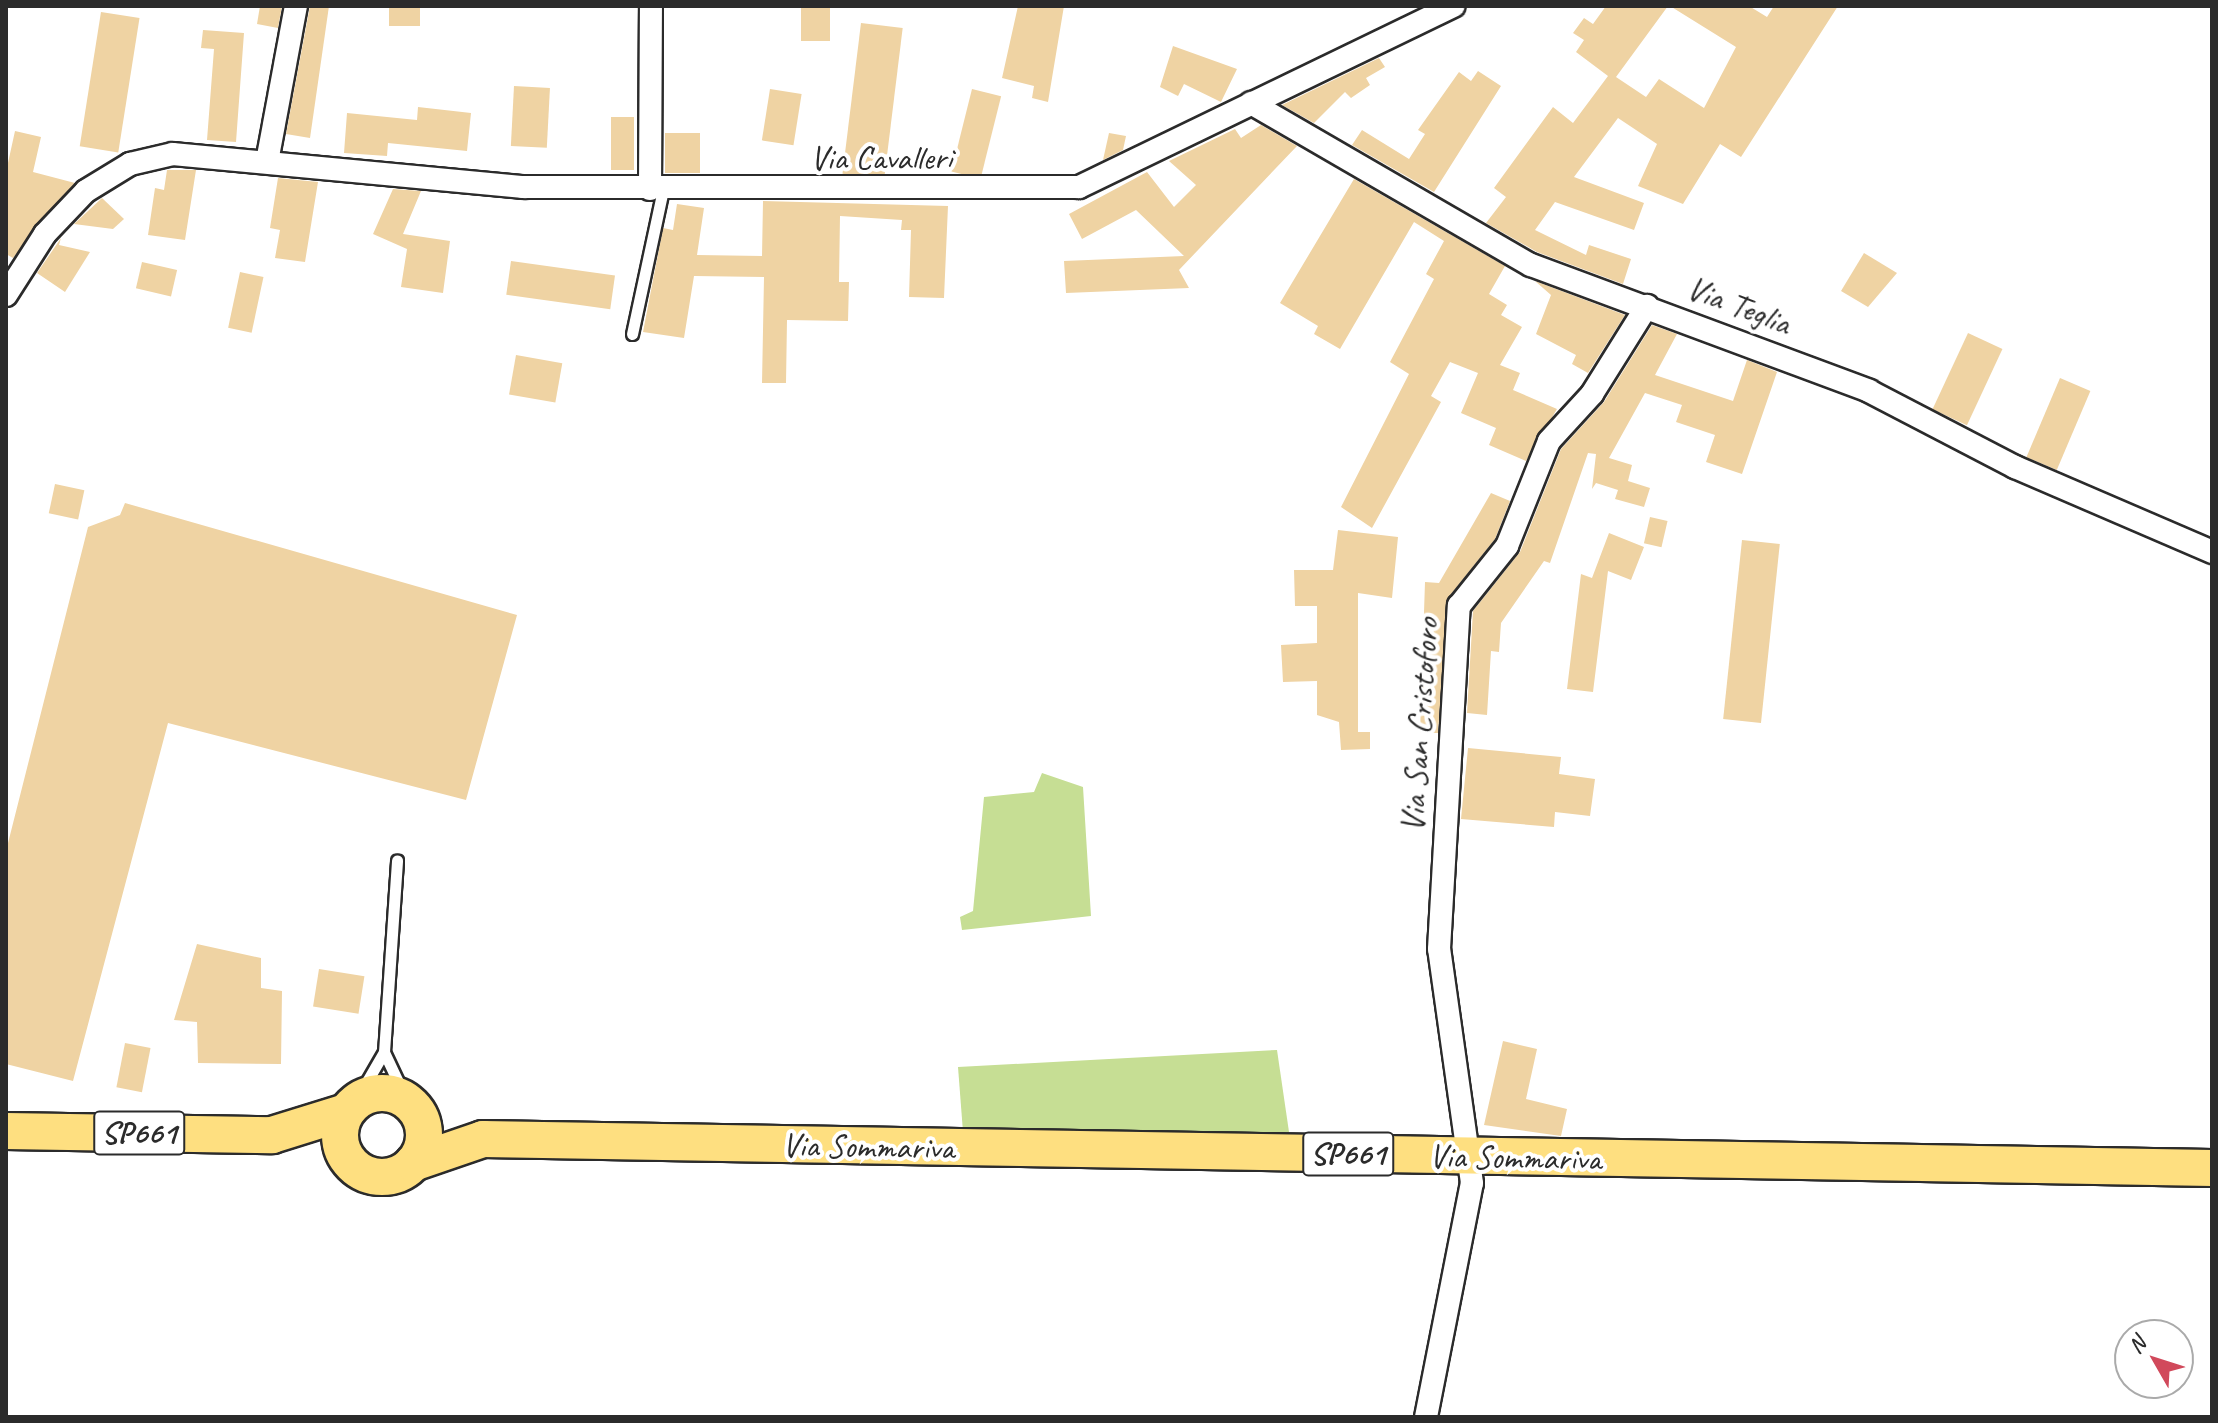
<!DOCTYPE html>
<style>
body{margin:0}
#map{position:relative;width:2218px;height:1423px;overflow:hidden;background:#fff;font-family:Caveat,sans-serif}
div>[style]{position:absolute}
.green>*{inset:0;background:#c6de94}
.building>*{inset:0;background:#efd3a3;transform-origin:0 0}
.roads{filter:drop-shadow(2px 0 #2b2b2b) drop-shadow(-2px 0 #2b2b2b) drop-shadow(0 2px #2b2b2b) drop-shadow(0 -2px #2b2b2b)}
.service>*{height:11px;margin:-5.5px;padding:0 5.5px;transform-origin:5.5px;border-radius:5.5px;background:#fff}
.minor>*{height:22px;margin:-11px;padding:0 11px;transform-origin:11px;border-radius:11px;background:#fff}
.primary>*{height:36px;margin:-18px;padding:0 18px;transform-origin:18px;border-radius:18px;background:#fedf80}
.primary>.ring{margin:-18px;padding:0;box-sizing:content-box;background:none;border:36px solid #fedf80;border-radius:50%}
span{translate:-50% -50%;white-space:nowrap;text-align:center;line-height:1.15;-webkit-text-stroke:8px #fff;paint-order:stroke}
.shield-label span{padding:2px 6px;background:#fff;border:2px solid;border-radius:6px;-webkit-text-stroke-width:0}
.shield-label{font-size:32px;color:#2b2b2b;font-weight:700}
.street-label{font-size:34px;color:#2b2b2b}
.frame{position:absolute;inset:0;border:8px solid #2b2b2b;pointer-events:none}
.north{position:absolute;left:2114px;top:1319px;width:80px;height:80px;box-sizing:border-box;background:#fff;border:2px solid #aaa;border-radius:50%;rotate:309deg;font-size:22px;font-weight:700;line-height:32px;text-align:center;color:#2b2b2b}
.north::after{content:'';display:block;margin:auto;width:28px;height:36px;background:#d1495b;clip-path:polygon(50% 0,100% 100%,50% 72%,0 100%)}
</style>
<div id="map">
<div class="green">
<i style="clip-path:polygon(1042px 773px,1083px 787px,1091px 916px,962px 930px,960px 917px,973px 911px,984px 797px,1034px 792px)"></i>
<i style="clip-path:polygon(1277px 1050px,1289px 1132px,963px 1132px,958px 1067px)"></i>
</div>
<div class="building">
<i style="clip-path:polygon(260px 6px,282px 6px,278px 28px,257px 24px)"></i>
<i style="clip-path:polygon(310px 6px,329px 6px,310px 138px,286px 134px)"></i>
<i style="left:389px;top:6px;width:31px;height:20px"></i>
<i style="left:801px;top:6px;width:29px;height:35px"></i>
<i style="clip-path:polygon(1018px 6px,1064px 6px,1048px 102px,1032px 98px,1034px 86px,1002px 78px)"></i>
<i style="clip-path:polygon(1606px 6px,1668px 6px,1616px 77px,1646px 97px,1659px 79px,1704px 108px,1736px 47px,1670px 6px,1749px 6px,1767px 17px,1774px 6px,1838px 6px,1741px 157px,1720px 144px,1683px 204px,1638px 186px,1657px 144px,1618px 118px,1574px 177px,1644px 203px,1634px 230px,1555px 202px,1535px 230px,1586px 255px,1589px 245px,1631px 259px,1623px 284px,1537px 252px,1486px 223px,1506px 197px,1494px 188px,1553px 107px,1573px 123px,1608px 76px,1576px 52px,1584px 40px,1573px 33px,1584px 18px,1593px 24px)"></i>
<i style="left:101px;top:12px;width:39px;height:136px;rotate:9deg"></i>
<i style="left:861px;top:23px;width:42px;height:152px;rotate:7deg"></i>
<i style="clip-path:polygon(203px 30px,244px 33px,236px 142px,207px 140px,214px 49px,201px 48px)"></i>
<i style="clip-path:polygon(1173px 46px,1237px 69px,1221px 102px,1184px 84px,1178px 96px,1160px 87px)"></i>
<i style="clip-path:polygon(1379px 58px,1385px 67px,1366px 78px,1370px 85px,1351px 98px,1345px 92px,1314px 123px,1282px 105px)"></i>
<i style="clip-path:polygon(1478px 71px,1501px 86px,1434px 192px,1352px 145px,1362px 130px,1409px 159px,1425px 134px,1418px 130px,1459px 72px,1471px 81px)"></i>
<i style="left:514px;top:86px;width:36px;height:60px;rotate:3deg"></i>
<i style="left:770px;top:89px;width:32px;height:52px;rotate:9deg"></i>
<i style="left:972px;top:89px;width:30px;height:85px;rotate:14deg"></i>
<i style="clip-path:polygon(418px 107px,471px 113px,467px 151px,388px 143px,387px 156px,344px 153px,347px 113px,417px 120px)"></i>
<i style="left:611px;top:117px;width:23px;height:53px"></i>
<i style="clip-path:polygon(1261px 125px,1297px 146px,1179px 270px,1189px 288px,1066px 293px,1064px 261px,1184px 256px,1136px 210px,1082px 239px,1069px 214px,1147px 172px,1174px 207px,1196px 185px,1169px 161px,1235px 129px,1241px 138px)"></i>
<i style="clip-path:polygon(15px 131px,41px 137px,33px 172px,75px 183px,13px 258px,6px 254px,6px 172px)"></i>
<i style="left:665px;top:133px;width:35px;height:40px"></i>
<i style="clip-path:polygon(1109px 133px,1126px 136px,1123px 150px,1103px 160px)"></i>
<i style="clip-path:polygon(167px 170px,196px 170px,185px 240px,148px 235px,155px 188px,164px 190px)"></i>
<i style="clip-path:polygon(278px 178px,318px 182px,305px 262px,275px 258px,280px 230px,270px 228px)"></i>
<i style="clip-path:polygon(1354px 179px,1505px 266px,1489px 294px,1507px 305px,1501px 315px,1522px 327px,1500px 365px,1520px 373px,1513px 390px,1557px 409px,1526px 461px,1489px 445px,1496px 428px,1461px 413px,1478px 373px,1450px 362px,1431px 396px,1441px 402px,1372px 528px,1341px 507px,1409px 374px,1390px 362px,1434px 279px,1426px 274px,1444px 241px,1414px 222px,1340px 349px,1314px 334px,1318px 326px,1280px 303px)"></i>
<i style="clip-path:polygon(393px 189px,421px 191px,403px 234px,450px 241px,443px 293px,401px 287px,407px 249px,373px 234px)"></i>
<i style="clip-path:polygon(102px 198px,124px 219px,113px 229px,74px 224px)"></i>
<i style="clip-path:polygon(763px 201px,948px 206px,944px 298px,909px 297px,911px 230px,901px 230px,902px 220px,840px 216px,839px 282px,849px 282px,848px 321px,787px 320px,786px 383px,762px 383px,764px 277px,694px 276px,684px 338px,643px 332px,663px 228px,673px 230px,677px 204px,704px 208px,697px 255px,762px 256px)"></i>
<i style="clip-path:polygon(61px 238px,59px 245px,90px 252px,65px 292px,37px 273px)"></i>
<i style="clip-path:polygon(1864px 253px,1897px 273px,1868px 307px,1841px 291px)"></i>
<i style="left:511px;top:261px;width:105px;height:34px;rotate:8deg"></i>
<i style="left:142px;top:262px;width:36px;height:27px;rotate:13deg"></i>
<i style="left:240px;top:272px;width:24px;height:57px;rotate:12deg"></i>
<i style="clip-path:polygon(1535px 281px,1625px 315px,1588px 373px,1572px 364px,1576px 355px,1536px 334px,1551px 295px)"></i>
<i style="clip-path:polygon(1652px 325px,1677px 334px,1655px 375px,1733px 401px,1747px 360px,1777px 372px,1742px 474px,1706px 462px,1715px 435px,1676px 422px,1682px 405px,1645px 393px,1609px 458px,1632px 465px,1628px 481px,1650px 488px,1644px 507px,1615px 499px,1618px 490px,1596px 483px,1592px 489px,1596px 454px,1588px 453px,1550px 563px,1544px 561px,1501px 623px,1499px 652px,1491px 651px,1487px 715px,1467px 713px,1473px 611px,1520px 552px,1561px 449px,1604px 402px)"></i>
<i style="left:1968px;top:333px;width:38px;height:84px;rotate:25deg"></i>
<i style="left:516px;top:355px;width:47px;height:40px;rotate:10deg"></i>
<i style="left:2060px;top:378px;width:33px;height:86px;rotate:23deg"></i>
<i style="left:55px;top:484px;width:30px;height:30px;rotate:12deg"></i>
<i style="clip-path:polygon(1491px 493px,1510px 501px,1495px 539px,1448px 598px,1438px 733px,1420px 733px,1425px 582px,1439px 583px)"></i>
<i style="clip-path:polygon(125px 503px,517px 615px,466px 800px,168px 723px,73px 1081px,6px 1064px,6px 851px,88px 527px,120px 515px)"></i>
<i style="left:1650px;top:517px;width:18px;height:27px;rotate:13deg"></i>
<i style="clip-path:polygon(1338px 530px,1398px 537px,1392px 598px,1358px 593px,1358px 732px,1370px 732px,1370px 749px,1341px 750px,1339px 722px,1317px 715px,1317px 681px,1283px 682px,1281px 645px,1317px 643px,1317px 606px,1295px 606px,1294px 570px,1333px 570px)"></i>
<i style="clip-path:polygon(1609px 533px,1644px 547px,1631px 580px,1608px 571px,1593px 692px,1567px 689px,1581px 574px,1592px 578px)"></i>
<i style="left:1742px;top:540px;width:38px;height:180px;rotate:6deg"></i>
<i style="clip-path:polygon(1468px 748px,1561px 757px,1559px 774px,1595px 779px,1590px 816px,1555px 812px,1554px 827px,1461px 819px)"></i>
<i style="clip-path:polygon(197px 944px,261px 958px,261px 988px,282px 991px,281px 1064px,198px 1063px,197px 1022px,174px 1020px)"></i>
<i style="left:319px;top:969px;width:46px;height:38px;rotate:9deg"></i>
<i style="clip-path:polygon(1503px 1041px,1537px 1049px,1526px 1099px,1567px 1109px,1561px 1136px,1484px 1125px)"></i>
<i style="left:125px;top:1043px;width:26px;height:45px;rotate:11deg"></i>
</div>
<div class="roads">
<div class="service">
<i style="left:632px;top:334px;width:147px;rotate:-77.9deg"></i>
<i style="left:384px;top:1052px;width:54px;rotate:64.9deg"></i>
<i style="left:355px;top:1102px;width:58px;rotate:-59.9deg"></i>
<i style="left:384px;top:1052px;width:192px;rotate:-86.1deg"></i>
</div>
<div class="minor">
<i style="left:1251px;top:103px;width:323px;rotate:30.1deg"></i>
<i style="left:1531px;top:265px;width:361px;rotate:20.4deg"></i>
<i style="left:1869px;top:391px;width:165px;rotate:27.5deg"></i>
<i style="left:2015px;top:467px;width:215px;rotate:23.3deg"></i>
<i style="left:267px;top:162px;width:159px;rotate:-79.5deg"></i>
<i style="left:650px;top:189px;width:183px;rotate:-89.7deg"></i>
<i style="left:6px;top:295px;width:72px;rotate:-57.4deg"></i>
<i style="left:45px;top:234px;width:59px;rotate:-46.4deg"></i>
<i style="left:86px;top:191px;width:52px;rotate:-31.5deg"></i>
<i style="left:130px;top:164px;width:44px;rotate:-13.1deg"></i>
<i style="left:173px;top:154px;width:352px;rotate:5.4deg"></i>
<i style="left:523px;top:187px;width:556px"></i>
<i style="left:1079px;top:187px;width:416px;rotate:-25.8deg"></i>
<i style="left:1426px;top:1417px;width:238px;rotate:-78.9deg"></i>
<i style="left:1472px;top:1183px;width:236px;rotate:-98deg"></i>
<i style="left:1439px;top:949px;width:344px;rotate:-86.7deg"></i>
<i style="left:1459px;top:606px;width:77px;rotate:-51.3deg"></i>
<i style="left:1507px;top:546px;width:113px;rotate:-68.2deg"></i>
<i style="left:1549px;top:441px;width:64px;rotate:-47.5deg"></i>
<i style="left:1592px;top:394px;width:104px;rotate:-58deg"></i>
</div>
<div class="primary">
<i class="ring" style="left:340px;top:1093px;width:48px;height:48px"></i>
<i style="left:6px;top:1131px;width:266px;rotate:0.9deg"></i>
<i style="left:272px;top:1135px;width:77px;rotate:-17.3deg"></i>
<i style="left:413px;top:1163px;width:74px;rotate:-18.9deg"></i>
<i style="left:483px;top:1139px;width:1729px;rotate:0.96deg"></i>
</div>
</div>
<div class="shield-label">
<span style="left:139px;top:1133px">SP661</span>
<span style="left:1348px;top:1154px">SP661</span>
</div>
<div class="street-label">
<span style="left:881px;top:158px">Via Cavalleri</span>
<span style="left:1739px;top:305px;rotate:21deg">Via Teglia</span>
<span style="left:1419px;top:725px;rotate:-86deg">Via San Cristoforo</span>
<span style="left:868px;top:1146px;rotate:1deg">Via Sommariva</span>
<span style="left:1515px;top:1157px;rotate:1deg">Via Sommariva</span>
</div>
<div class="frame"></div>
<div class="north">N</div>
</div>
